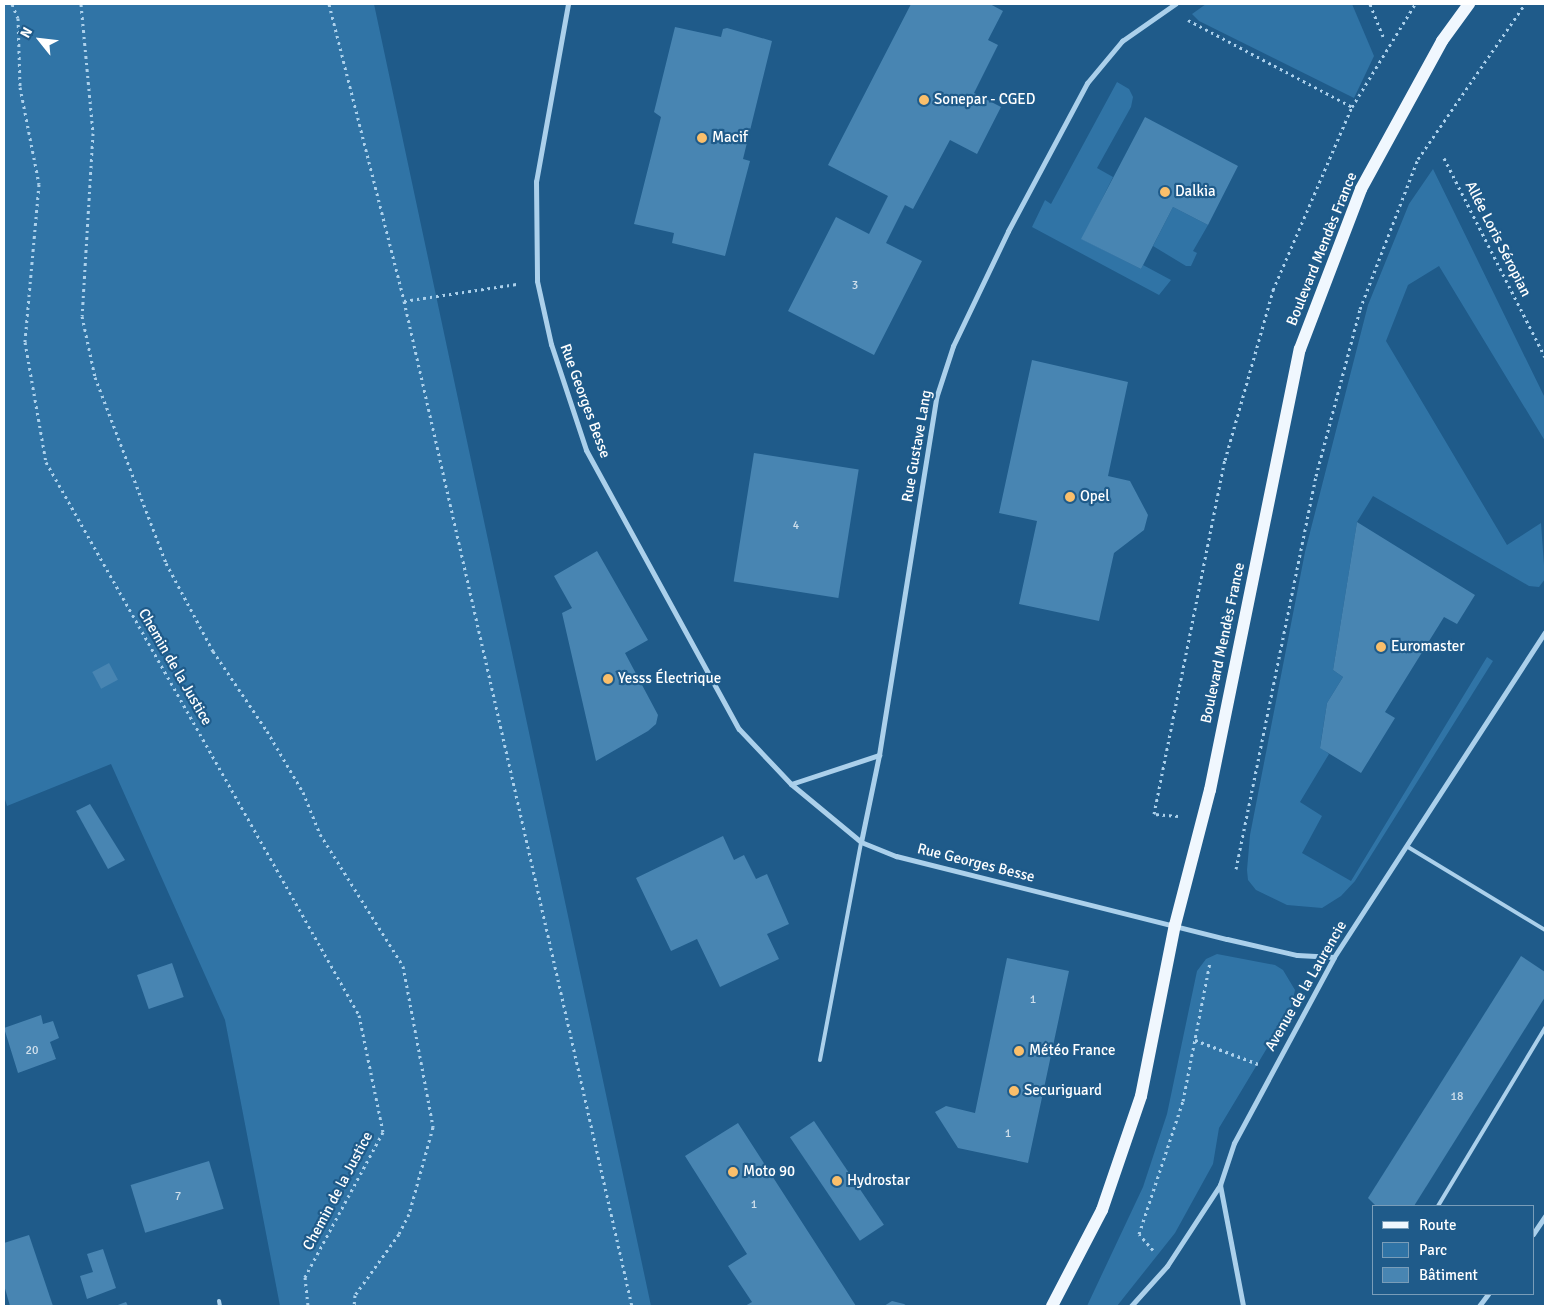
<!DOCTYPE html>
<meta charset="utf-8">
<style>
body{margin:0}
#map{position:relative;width:1549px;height:1310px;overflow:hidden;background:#1f5b8a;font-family:Signika,sans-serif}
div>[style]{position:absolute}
.green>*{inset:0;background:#3074a6}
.building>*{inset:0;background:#4885b2;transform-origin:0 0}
.path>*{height:3px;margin-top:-1.5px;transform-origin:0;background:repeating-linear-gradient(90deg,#abd0eb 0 2.5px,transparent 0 6.5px)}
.lane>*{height:4px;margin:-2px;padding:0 2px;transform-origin:2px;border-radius:2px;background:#abd0eb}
.street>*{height:5px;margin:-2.5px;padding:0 2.5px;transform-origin:2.5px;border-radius:2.5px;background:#abd0eb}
.primary>*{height:12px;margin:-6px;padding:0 6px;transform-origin:6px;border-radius:6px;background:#f0f7fe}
.dots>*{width:14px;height:14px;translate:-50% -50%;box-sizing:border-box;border:2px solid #1f5b8a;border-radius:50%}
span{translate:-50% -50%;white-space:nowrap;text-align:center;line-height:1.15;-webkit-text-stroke:4.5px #1f5b8a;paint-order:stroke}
.number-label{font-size:12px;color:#d1e0ec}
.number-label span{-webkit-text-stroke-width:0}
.poi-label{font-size:15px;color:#fff}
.left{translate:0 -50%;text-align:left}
.street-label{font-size:15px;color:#fff}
.frame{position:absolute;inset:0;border:5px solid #fff;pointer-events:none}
.legend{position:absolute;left:1372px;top:1205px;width:162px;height:90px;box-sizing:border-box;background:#1f5b8a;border:1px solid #799db9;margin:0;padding:6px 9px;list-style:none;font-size:15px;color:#fff}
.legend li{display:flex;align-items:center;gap:10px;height:25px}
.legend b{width:25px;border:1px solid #799db9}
.north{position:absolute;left:15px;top:15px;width:50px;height:50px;-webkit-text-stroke:4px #1f5b8a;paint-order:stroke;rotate:299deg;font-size:14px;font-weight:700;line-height:20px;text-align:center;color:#fff}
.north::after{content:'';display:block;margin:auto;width:18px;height:22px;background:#fff;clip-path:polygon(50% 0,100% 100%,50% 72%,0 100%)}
</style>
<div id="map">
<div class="green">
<i style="clip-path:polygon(4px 4px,374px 4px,651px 1306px,280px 1306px,225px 1020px,111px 764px,7px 806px,4px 796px)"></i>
<i style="clip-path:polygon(1206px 4px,1352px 4px,1374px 56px,1354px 98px,1199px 21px,1192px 14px)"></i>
<i style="clip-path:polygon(1117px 82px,1129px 89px,1133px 97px,1131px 107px,1097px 168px,1113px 177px,1082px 239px,1141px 269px,1143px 265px,1171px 280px,1159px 295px,1032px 227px,1045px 200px,1051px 204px)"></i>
<i style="clip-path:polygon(1433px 169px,1545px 398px,1545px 441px,1439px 266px,1408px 285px,1386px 341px,1507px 545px,1541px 523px,1545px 579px,1539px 587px,1529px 586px,1373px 496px,1357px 522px,1333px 670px,1343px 677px,1327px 703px,1320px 747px,1329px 754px,1300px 802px,1322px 816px,1302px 853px,1351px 881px,1487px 657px,1493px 661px,1355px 881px,1341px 896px,1322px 908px,1287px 905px,1256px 890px,1248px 880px,1247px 870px,1250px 835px,1305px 552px,1368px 305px,1409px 204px)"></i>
<i style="clip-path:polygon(1173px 207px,1208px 225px,1193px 251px,1197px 253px,1191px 266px,1186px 266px,1153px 246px)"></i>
<i style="clip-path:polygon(1217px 954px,1275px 965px,1283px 970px,1295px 990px,1291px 1008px,1219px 1128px,1213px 1164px,1175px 1233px,1117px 1306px,1087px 1306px,1143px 1187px,1167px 1114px,1197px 971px,1206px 959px)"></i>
</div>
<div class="building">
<i style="clip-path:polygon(911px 4px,990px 4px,1003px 11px,988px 40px,998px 45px,974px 93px,1001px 107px,977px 154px,950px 140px,913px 209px,905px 205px,886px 243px,922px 261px,874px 355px,788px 311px,836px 217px,869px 234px,888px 196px,828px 165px)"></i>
<i style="clip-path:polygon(675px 27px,721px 37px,723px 29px,727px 28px,772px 41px,743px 159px,750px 161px,725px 256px,672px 243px,674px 233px,634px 224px,661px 117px,654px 112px)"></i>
<i style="clip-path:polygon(1145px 117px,1238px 166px,1208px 225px,1173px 207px,1141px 269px,1081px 239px)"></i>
<i style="clip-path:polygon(1032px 360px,1128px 382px,1108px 476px,1130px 481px,1148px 515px,1144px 530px,1114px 553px,1099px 621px,1019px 604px,1037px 521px,999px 513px)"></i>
<i style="left:754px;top:453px;width:106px;height:130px;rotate:9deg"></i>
<i style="clip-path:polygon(1357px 522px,1475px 595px,1457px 624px,1444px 617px,1385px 712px,1395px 718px,1361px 773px,1320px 748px,1327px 703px,1343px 677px,1333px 670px)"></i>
<i style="clip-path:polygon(597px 551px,648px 640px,625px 653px,658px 715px,656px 724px,648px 731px,596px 761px,562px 613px,572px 608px,554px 576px)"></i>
<i style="left:109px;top:663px;width:19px;height:19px;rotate:62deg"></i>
<i style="clip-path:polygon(90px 804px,125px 860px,108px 869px,76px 811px)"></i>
<i style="clip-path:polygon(723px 836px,734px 860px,744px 855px,756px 879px,767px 874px,789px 924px,767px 934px,779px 959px,720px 987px,697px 939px,671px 951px,636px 878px)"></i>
<i style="clip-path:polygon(1521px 956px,1545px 972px,1545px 997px,1414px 1206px,1376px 1206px,1368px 1198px)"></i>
<i style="clip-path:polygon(1007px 958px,1069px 971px,1028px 1163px,958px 1148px,935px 1112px,946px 1106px,975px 1113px)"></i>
<i style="left:172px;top:963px;width:36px;height:37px;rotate:71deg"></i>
<i style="clip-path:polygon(41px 1015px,43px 1024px,53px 1021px,59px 1038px,50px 1042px,56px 1059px,18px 1073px,4px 1028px)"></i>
<i style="left:814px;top:1121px;width:125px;height:29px;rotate:56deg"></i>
<i style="clip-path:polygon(738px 1123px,856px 1306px,745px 1306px,752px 1302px,728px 1266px,747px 1254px,685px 1156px)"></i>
<i style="left:209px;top:1161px;width:50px;height:82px;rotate:73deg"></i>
<i style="clip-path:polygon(29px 1235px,53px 1306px,10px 1306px,4px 1285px,4px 1243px)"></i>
<i style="clip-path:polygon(103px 1249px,116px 1288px,87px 1299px,80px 1276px,93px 1272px,87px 1254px)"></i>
<i style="clip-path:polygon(892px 1301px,904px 1304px,907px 1306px,884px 1306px)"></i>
<i style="clip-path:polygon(126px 1302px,128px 1306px,115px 1306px)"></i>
</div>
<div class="path">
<i style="left:12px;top:4px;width:15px;rotate:67deg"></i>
<i style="left:18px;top:18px;width:69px;rotate:88.3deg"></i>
<i style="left:20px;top:87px;width:99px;rotate:78.9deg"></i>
<i style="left:39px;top:184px;width:159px;rotate:95.1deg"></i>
<i style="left:25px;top:342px;width:122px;rotate:80.1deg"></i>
<i style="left:46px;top:462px;width:635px;rotate:60.49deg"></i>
<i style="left:359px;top:1015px;width:119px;rotate:78.4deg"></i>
<i style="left:383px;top:1132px;width:165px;rotate:118.3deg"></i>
<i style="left:305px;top:1277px;width:29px;rotate:84deg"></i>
<i style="left:81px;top:4px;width:130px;rotate:84.7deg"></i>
<i style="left:93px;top:133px;width:183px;rotate:93.4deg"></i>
<i style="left:82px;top:316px;width:62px;rotate:78deg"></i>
<i style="left:95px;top:377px;width:199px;rotate:69.1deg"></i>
<i style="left:166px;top:563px;width:100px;rotate:61.9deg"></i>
<i style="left:213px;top:651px;width:97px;rotate:56deg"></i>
<i style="left:267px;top:731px;width:71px;rotate:59.5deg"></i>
<i style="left:303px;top:792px;width:45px;rotate:68deg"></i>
<i style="left:320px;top:834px;width:156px;rotate:57.8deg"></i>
<i style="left:403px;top:966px;width:164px;rotate:79.4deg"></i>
<i style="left:433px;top:1127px;width:90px;rotate:105.4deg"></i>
<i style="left:409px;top:1214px;width:22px;rotate:117deg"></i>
<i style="left:399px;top:1234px;width:75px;rotate:125.8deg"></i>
<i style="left:355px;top:1295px;width:11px;rotate:95deg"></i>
<i style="left:329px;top:4px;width:306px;rotate:75.8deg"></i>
<i style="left:404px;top:301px;width:1031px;rotate:77.22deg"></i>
<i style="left:1370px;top:4px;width:35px;rotate:68deg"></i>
<i style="left:1188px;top:20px;width:186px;rotate:27.9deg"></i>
<i style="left:1444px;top:158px;width:223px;rotate:63.1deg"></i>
<i style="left:404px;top:301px;width:114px;rotate:-8.6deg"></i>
<i style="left:1178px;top:816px;width:24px;rotate:-175deg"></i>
<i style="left:1154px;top:814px;width:361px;rotate:-78.7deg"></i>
<i style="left:1225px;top:460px;width:177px;rotate:-74.2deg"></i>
<i style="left:1273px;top:290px;width:199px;rotate:-66.7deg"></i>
<i style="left:1352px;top:107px;width:121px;rotate:-58.5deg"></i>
<i style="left:1236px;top:869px;width:401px;rotate:-78.5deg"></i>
<i style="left:1316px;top:476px;width:173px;rotate:-75.2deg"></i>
<i style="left:1360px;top:309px;width:161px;rotate:-68.9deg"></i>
<i style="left:1418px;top:159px;width:188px;rotate:-55.4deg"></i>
<i style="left:1195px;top:1040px;width:67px;rotate:20.9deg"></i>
<i style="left:1258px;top:1064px;width:26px;rotate:-159deg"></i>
<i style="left:1234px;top:1055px;width:42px;rotate:-159deg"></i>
<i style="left:1153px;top:1250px;width:21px;rotate:-131deg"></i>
<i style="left:1139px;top:1234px;width:140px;rotate:-71.7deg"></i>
<i style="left:1183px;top:1101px;width:142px;rotate:-79deg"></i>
</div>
<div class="lane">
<i style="left:1408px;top:847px;width:160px;rotate:31.2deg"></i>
<i style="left:820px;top:1060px;width:222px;rotate:-79.3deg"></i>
<i style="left:1438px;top:1206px;width:208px;rotate:-59deg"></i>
<i style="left:219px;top:1301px;width:5px;rotate:79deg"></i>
</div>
<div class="street">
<i style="left:568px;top:4px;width:180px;rotate:100.2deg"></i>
<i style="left:536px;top:181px;width:100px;rotate:89.4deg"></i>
<i style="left:537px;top:281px;width:65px;rotate:77.5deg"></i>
<i style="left:551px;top:344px;width:112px;rotate:71.7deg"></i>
<i style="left:586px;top:450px;width:318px;rotate:61.3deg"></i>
<i style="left:739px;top:729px;width:76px;rotate:46.6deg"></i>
<i style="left:791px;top:784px;width:91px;rotate:39.6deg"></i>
<i style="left:861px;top:842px;width:38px;rotate:22deg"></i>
<i style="left:896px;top:856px;width:341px;rotate:14.1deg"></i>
<i style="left:1227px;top:939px;width:72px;rotate:12.9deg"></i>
<i style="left:1297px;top:955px;width:37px;rotate:3deg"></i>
<i style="left:791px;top:784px;width:93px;rotate:-18.2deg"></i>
<i style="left:861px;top:842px;width:89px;rotate:-78.3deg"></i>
<i style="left:879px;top:755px;width:362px;rotate:-80.9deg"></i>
<i style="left:936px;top:398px;width:55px;rotate:-71.9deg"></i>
<i style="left:953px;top:346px;width:127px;rotate:-64.4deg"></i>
<i style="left:1008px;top:231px;width:168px;rotate:-61.9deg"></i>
<i style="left:1087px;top:83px;width:55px;rotate:-50.2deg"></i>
<i style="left:1122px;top:41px;width:65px;rotate:-34.9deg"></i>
<i style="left:1220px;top:1185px;width:123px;rotate:79.2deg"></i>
<i style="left:1533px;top:1234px;width:22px;rotate:-56deg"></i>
<i style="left:1131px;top:1306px;width:54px;rotate:-48deg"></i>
<i style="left:1167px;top:1266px;width:97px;rotate:-56.8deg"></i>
<i style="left:1220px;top:1185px;width:44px;rotate:-71.6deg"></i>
<i style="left:1234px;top:1143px;width:211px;rotate:-61.7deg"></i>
<i style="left:1334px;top:957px;width:387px;rotate:-57deg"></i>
<i style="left:1479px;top:1306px;width:15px;rotate:-53deg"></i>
</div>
<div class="primary">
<i style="left:1052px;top:1306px;width:108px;rotate:-62.5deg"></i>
<i style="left:1102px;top:1210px;width:120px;rotate:-71.1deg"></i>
<i style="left:1141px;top:1096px;width:174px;rotate:-78.8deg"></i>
<i style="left:1175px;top:925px;width:139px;rotate:-75.5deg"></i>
<i style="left:1210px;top:790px;width:450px;rotate:-78.5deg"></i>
<i style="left:1300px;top:349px;width:171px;rotate:-69.1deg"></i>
<i style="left:1361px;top:189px;width:169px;rotate:-61.3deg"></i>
<i style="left:1442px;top:41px;width:46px;rotate:-53.9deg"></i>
</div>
<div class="dots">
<i style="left:924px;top:100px;background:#fabf6b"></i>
<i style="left:702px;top:138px;background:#fabf6b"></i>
<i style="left:1165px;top:192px;background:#fabf6b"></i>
<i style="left:1070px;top:497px;background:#fabf6b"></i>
<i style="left:1381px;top:647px;background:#fabf6b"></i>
<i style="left:608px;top:679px;background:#fabf6b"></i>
<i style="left:1019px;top:1051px;background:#fabf6b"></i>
<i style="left:1014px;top:1091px;background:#fabf6b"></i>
<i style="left:733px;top:1172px;background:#fabf6b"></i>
<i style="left:837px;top:1181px;background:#fabf6b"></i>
</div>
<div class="number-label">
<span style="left:855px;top:286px">3</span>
<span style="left:796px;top:526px">4</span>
<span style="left:1033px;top:1000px">1</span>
<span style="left:32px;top:1051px">20</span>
<span style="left:1457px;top:1097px">18</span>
<span style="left:1008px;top:1134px">1</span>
<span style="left:178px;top:1197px">7</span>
<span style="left:754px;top:1205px">1</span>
</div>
<div class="poi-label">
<span class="left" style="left:934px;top:100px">Sonepar - CGED</span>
<span class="left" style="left:712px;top:138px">Macif</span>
<span class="left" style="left:1175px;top:192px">Dalkia</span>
<span class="left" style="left:1080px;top:497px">Opel</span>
<span class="left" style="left:1391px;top:647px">Euromaster</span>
<span class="left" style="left:618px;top:679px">Yesss Électrique</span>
<span class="left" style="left:1029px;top:1051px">Météo France</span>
<span class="left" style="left:1024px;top:1091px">Securiguard</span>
<span class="left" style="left:743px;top:1172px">Moto 90</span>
<span class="left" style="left:847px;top:1181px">Hydrostar</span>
</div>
<div class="street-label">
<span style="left:1498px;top:239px;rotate:63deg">Allée Loris Séropian</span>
<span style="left:1322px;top:249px;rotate:-68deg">Boulevard Mendès France</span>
<span style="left:585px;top:401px;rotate:70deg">Rue Georges Besse</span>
<span style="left:917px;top:446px;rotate:-80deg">Rue Gustave Lang</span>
<span style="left:1223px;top:643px;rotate:-78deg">Boulevard Mendès France</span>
<span style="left:175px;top:667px;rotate:60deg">Chemin de la Justice</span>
<span style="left:976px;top:863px;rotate:14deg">Rue Georges Besse</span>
<span style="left:1306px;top:986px;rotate:-60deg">Avenue de la Laurencie</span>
<span style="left:338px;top:1191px;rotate:-62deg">Chemin de la Justice</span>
</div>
<div class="frame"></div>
<ul class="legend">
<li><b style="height:6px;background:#f0f7fe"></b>Route</li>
<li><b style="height:14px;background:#3074a6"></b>Parc</li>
<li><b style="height:14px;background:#4885b2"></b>Bâtiment</li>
</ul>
<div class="north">N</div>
</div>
